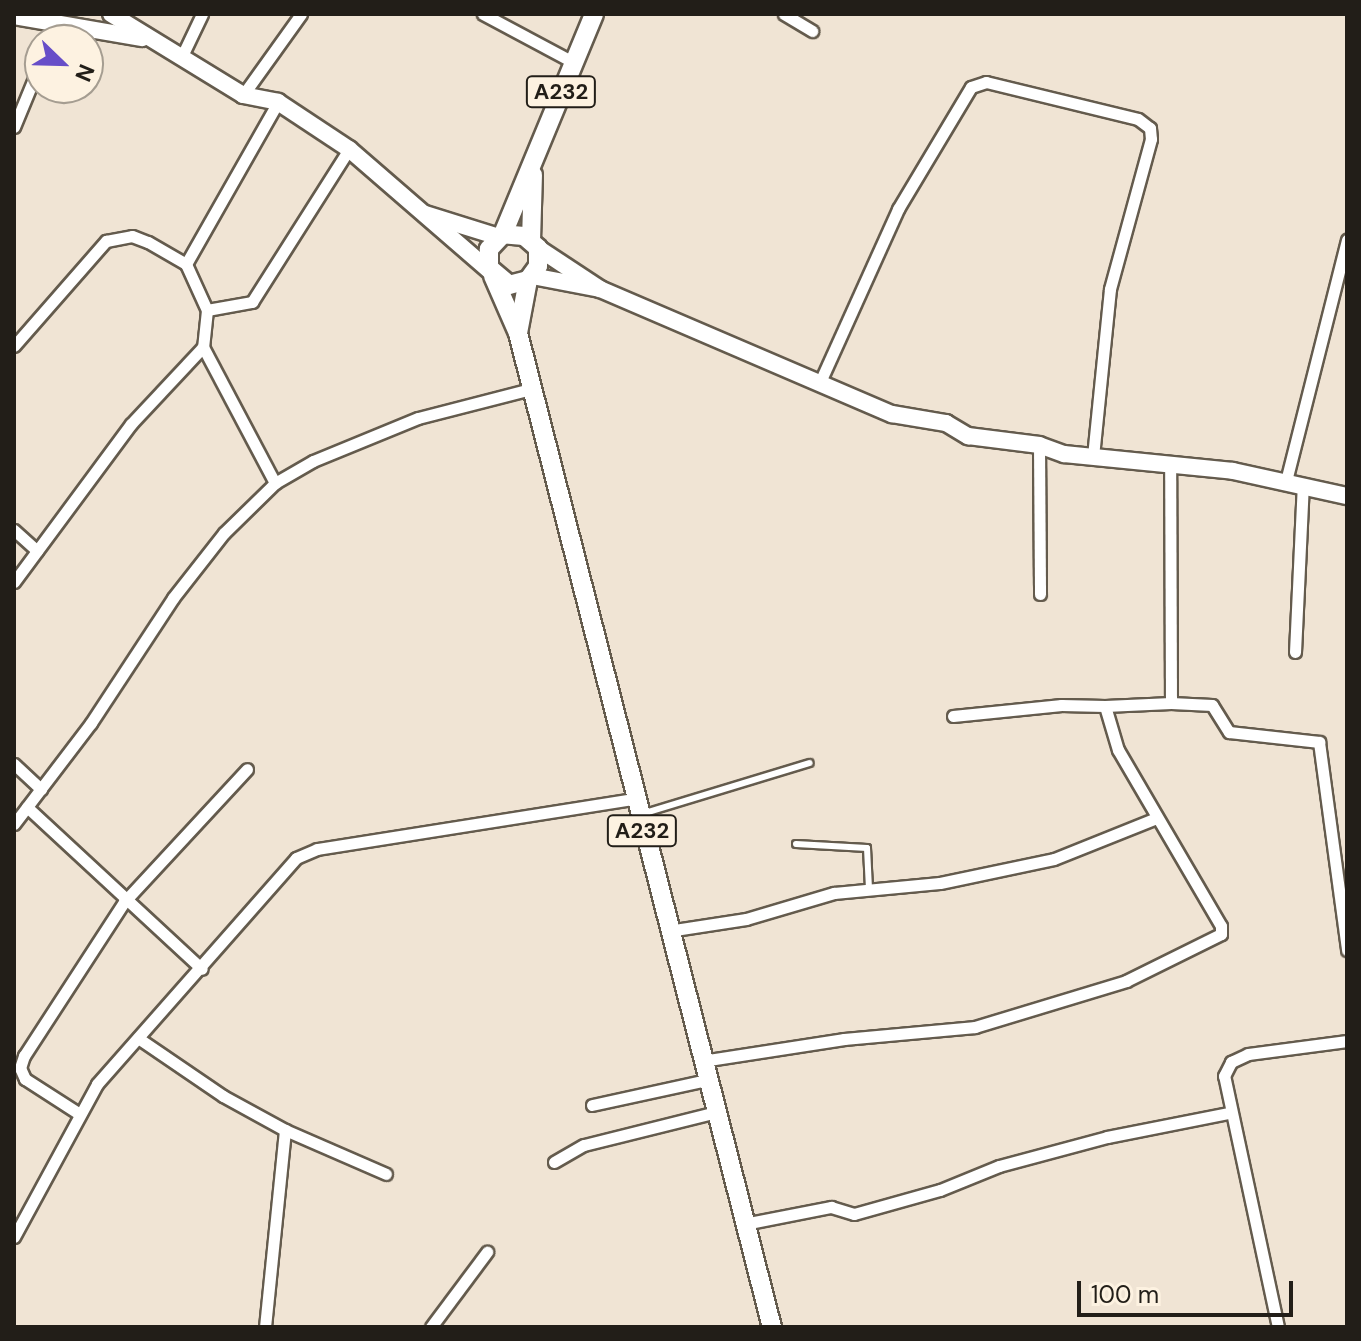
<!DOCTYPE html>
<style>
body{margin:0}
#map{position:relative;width:1361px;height:1341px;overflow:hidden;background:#f0e4d4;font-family:"DM Sans",sans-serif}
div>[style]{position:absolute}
.roads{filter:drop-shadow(2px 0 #645b4d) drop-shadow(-2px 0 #645b4d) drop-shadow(0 2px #645b4d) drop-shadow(0 -2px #645b4d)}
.service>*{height:6px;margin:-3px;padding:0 3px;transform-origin:3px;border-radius:3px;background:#fff}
.minor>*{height:11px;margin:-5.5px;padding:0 5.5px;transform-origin:5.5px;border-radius:5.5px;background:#fff}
.secondary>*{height:16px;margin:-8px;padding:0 8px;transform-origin:8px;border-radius:8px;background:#fff}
.primary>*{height:18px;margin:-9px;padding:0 9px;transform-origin:9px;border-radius:9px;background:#fff}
span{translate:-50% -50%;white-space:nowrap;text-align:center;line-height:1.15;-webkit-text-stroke:7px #fdf2e1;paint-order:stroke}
.shield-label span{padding:2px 6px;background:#fdf2e1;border:2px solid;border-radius:6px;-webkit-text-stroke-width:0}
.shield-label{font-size:22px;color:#221e18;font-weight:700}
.frame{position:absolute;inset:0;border:16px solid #221e18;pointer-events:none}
.north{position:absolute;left:24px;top:24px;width:80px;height:80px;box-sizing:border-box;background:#fdf2e1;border:2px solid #a59d91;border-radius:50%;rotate:113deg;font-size:22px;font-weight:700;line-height:32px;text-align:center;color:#221e18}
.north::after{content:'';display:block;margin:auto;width:28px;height:36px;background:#674ec8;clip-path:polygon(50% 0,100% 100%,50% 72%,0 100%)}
.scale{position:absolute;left:1077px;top:1281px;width:216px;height:36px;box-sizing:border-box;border:4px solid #221e18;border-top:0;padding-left:10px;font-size:24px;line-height:28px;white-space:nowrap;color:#221e18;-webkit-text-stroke:6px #fdf2e1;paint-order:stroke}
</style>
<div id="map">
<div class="roads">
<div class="service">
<i style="left:645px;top:813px;width:172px;rotate:-16.9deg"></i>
<i style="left:796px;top:844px;width:71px;rotate:3.2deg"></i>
<i style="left:867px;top:848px;width:41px;rotate:87.2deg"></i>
</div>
<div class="minor">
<i style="left:483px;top:14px;width:102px;rotate:28.1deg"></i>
<i style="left:784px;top:14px;width:33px;rotate:31deg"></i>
<i style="left:50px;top:40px;width:14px;rotate:-69deg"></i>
<i style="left:182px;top:56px;width:47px;rotate:-64.5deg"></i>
<i style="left:243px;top:95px;width:100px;rotate:-54.4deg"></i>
<i style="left:14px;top:127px;width:68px;rotate:-67.6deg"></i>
<i style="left:186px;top:264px;width:186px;rotate:-60.4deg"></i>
<i style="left:207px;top:310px;width:46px;rotate:-10.1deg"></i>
<i style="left:252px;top:302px;width:181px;rotate:-57.6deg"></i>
<i style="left:14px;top:346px;width:140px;rotate:-48.8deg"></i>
<i style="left:106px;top:241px;width:26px;rotate:-11deg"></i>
<i style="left:132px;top:236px;width:17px;rotate:21deg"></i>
<i style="left:148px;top:242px;width:44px;rotate:30.1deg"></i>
<i style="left:186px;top:264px;width:51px;rotate:65.5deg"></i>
<i style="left:207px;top:310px;width:37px;rotate:96deg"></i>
<i style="left:203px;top:347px;width:154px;rotate:62.1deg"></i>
<i style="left:820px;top:382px;width:190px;rotate:-65.7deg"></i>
<i style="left:898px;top:209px;width:142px;rotate:-59.1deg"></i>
<i style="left:971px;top:87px;width:16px;rotate:-18deg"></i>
<i style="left:986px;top:82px;width:156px;rotate:13.7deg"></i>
<i style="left:1138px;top:119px;width:15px;rotate:37deg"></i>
<i style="left:1150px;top:128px;width:11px;rotate:85deg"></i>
<i style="left:1151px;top:139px;width:156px;rotate:105.3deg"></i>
<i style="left:1110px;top:289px;width:169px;rotate:95.8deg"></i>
<i style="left:1039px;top:445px;width:149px;rotate:89.6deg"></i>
<i style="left:1286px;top:481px;width:249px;rotate:-75.8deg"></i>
<i style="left:14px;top:530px;width:31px;rotate:42deg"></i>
<i style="left:14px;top:582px;width:197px;rotate:-53.5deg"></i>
<i style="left:131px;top:424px;width:105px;rotate:-46.9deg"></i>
<i style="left:1295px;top:652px;width:167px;rotate:-87.3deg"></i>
<i style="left:1171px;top:703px;width:41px;rotate:2.8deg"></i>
<i style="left:1212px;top:705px;width:32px;rotate:58deg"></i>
<i style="left:1229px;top:732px;width:91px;rotate:6.3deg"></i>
<i style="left:1319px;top:742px;width:210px;rotate:82.3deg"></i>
<i style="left:953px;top:716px;width:109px;rotate:-5.8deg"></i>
<i style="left:1061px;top:705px;width:44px;rotate:1.3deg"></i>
<i style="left:14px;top:764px;width:37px;rotate:43deg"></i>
<i style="left:27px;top:807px;width:238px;rotate:42.8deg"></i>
<i style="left:14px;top:824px;width:127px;rotate:-52.7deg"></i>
<i style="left:91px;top:723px;width:149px;rotate:-56.7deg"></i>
<i style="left:173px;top:598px;width:83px;rotate:-51.9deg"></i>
<i style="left:224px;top:533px;width:71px;rotate:-44.4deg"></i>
<i style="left:275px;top:483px;width:44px;rotate:-30.1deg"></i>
<i style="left:313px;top:461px;width:113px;rotate:-22.3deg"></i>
<i style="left:418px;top:418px;width:117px;rotate:-14.4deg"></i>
<i style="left:668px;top:931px;width:79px;rotate:-8.7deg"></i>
<i style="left:746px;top:919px;width:92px;rotate:-16.5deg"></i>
<i style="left:834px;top:893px;width:106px;rotate:-5.4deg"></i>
<i style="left:940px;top:883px;width:116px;rotate:-11.9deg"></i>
<i style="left:1054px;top:859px;width:108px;rotate:-21.8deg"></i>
<i style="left:138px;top:1038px;width:103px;rotate:34.3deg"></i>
<i style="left:223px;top:1096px;width:71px;rotate:28.7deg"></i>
<i style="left:285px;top:1130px;width:110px;rotate:23.5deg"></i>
<i style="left:702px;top:1061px;width:144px;rotate:-8.8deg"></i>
<i style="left:844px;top:1039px;width:132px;rotate:-5.2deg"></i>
<i style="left:975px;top:1027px;width:158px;rotate:-16.9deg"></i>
<i style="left:1126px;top:981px;width:106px;rotate:-26.3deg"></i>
<i style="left:1221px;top:934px;width:8px;rotate:-90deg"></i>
<i style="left:1221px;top:926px;width:204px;rotate:-120.3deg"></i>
<i style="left:1118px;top:750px;width:46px;rotate:-106.5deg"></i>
<i style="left:1105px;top:706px;width:66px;rotate:-2.6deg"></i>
<i style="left:1171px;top:703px;width:237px;rotate:-90.2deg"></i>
<i style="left:592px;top:1105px;width:118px;rotate:-12.3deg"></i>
<i style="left:78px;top:1113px;width:63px;rotate:-147.3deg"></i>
<i style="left:25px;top:1079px;width:12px;rotate:-114deg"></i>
<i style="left:20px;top:1068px;width:13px;rotate:-72deg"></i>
<i style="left:24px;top:1056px;width:184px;rotate:-57deg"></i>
<i style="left:124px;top:902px;width:181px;rotate:-47.2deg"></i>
<i style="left:554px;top:1162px;width:34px;rotate:-30deg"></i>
<i style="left:584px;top:1145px;width:136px;rotate:-14deg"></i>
<i style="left:744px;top:1224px;width:89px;rotate:-11.1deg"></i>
<i style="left:831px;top:1207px;width:24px;rotate:17deg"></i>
<i style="left:854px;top:1214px;width:89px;rotate:-15.6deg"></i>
<i style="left:940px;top:1190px;width:64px;rotate:-22.1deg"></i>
<i style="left:999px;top:1166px;width:112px;rotate:-15deg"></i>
<i style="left:1107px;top:1137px;width:123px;rotate:-11.2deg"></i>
<i style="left:14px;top:1237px;width:174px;rotate:-61.5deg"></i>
<i style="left:97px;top:1084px;width:301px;rotate:-48.6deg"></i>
<i style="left:296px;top:858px;width:23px;rotate:-23deg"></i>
<i style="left:317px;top:849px;width:320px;rotate:-9deg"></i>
<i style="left:265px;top:1327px;width:198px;rotate:-84.2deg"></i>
<i style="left:431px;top:1327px;width:94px;rotate:-53.3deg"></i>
<i style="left:1278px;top:1327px;width:257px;rotate:-102.1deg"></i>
<i style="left:1224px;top:1076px;width:16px;rotate:-63deg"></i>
<i style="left:1231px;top:1062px;width:19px;rotate:-25deg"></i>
<i style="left:1248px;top:1054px;width:100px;rotate:-7.5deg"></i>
</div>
<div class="secondary">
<i style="left:111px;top:14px;width:155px;rotate:31.5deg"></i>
<i style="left:243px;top:95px;width:36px;rotate:11deg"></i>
<i style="left:278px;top:102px;width:85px;rotate:33.5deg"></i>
<i style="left:349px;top:149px;width:186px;rotate:40.9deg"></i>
<i style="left:14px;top:16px;width:130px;rotate:9.8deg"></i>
<i style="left:425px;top:214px;width:77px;rotate:17.3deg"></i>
<i style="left:538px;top:248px;width:74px;rotate:33.5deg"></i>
<i style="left:600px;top:289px;width:318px;rotate:23.2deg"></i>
<i style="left:892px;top:414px;width:55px;rotate:9.5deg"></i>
<i style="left:946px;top:423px;width:26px;rotate:31deg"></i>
<i style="left:968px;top:436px;width:72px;rotate:7.2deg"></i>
<i style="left:1039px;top:445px;width:27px;rotate:20deg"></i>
<i style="left:1064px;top:454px;width:170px;rotate:5.7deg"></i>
<i style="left:1233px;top:471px;width:117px;rotate:12.4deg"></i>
<i style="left:532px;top:276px;width:69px;rotate:10.8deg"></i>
</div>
<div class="primary">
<i style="left:503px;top:234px;width:238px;rotate:-67.5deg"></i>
<i style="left:531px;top:241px;width:66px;rotate:-88.3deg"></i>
<i style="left:493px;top:276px;width:62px;rotate:66.3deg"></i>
<i style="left:518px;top:333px;width:1026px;rotate:75.67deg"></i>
<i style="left:518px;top:333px;width:54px;rotate:-79.3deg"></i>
<i style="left:528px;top:280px;width:17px;rotate:-54deg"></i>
<i style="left:538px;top:266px;width:18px;rotate:-90deg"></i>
<i style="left:538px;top:248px;width:18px;rotate:-139deg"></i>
<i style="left:524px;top:236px;width:21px;rotate:-175deg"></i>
<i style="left:503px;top:234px;width:21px;rotate:133deg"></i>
<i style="left:489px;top:249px;width:19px;rotate:90deg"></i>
<i style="left:489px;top:268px;width:26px;rotate:40deg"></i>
<i style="left:509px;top:285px;width:20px;rotate:-15deg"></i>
</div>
</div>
<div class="shield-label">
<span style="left:561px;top:92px">A232</span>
<span style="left:642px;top:831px">A232</span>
</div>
<div class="frame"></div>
<div class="north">N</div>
<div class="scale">100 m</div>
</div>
